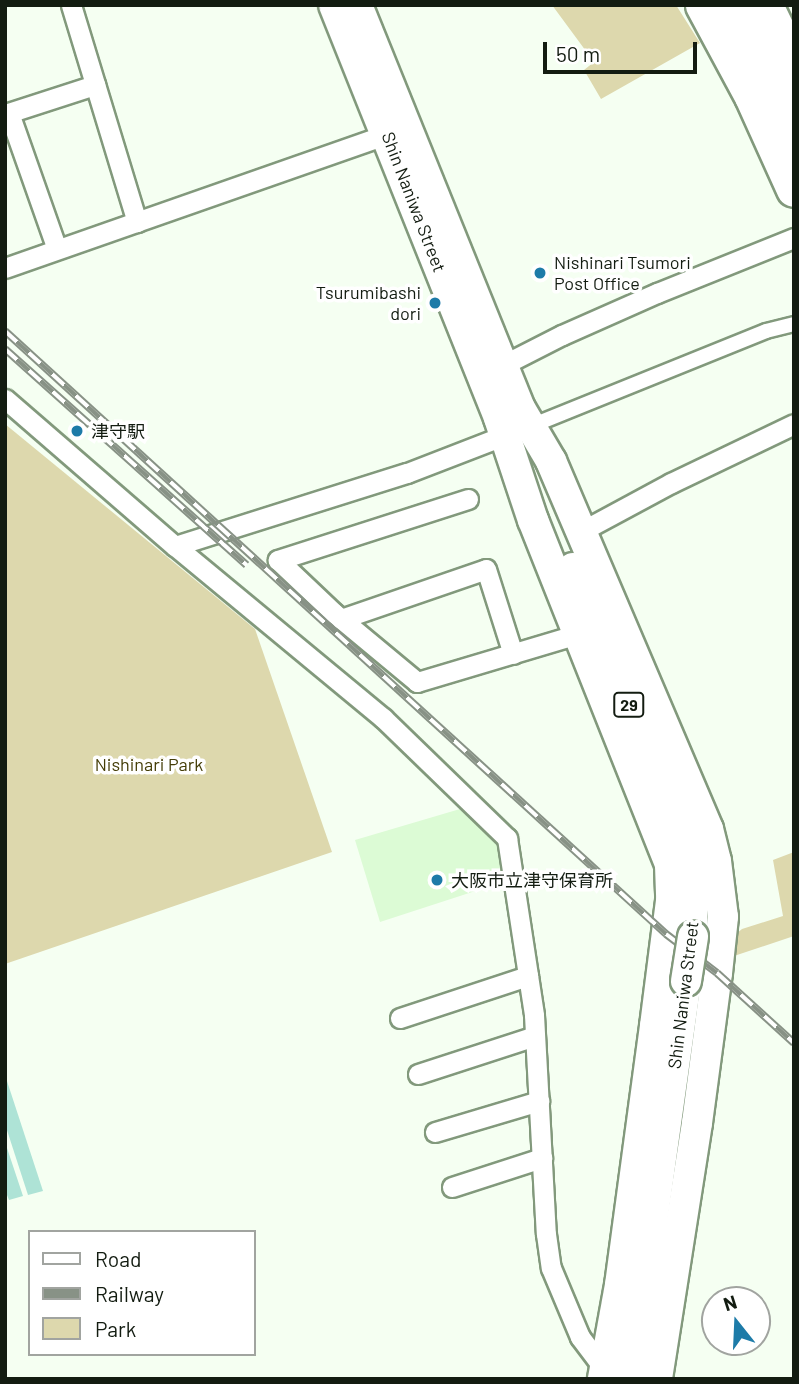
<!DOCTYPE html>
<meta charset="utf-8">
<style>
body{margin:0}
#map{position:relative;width:799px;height:1384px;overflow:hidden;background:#f5fff2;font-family:Barlow,"Noto Sans JP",sans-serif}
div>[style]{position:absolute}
.built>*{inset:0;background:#dcfbd5}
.green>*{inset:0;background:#ddd8ad}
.water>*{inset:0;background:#aee3d6}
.roads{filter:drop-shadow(2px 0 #82997c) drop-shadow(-2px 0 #82997c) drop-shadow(0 2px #82997c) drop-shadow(0 -2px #82997c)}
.pedestrian>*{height:14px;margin:-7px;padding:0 7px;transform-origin:7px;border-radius:7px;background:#fff}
.minor>*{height:19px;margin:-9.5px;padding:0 9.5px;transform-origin:9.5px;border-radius:9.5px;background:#fff}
.primary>*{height:30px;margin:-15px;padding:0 15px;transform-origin:15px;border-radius:15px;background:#fff}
.motorway>*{height:35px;margin:-17.5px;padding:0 17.5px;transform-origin:17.5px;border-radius:17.5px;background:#fff}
.rail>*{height:8px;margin-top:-4px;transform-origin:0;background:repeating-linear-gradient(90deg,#fff 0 16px,#889286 0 32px);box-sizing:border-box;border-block:2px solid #889286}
.bridges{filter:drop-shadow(2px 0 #82997c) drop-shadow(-2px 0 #82997c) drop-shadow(0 2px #82997c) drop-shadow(0 -2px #82997c)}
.primary-bridge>*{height:30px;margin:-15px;padding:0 15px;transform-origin:15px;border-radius:15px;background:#fff}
.dots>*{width:19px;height:19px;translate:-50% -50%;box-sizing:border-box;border:4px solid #fff;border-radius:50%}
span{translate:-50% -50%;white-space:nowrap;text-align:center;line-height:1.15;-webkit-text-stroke:7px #fff;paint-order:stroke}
.shield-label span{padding:2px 5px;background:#fff;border:2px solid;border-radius:5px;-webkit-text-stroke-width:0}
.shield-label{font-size:16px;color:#131c11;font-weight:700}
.street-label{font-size:18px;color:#131c11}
.poi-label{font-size:18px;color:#131c11}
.left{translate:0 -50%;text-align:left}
.right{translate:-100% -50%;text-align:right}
.park-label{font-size:18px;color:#443d07}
.frame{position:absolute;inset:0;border:7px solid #131c11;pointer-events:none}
.legend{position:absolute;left:28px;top:1230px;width:228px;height:126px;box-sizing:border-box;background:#fff;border:2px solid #a1a4a0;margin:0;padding:9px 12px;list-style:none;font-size:21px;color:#131c11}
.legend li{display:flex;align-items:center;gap:14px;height:35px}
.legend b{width:35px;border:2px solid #a1a4a0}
.north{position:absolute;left:701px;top:1286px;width:70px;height:70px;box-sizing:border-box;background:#fff;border:2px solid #a1a4a0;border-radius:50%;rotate:342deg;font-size:19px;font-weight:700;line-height:28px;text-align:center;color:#131c11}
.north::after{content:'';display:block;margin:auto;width:24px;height:32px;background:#1d7ba8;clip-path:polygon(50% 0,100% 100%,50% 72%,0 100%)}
.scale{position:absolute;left:543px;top:42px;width:154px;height:32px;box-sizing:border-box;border:4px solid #131c11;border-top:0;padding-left:9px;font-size:21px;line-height:24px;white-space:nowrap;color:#131c11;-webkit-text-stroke:5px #fff;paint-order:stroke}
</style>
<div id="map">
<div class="built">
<i style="clip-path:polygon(460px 809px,499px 844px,503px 882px,380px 922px,355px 840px)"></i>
</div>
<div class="green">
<i style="clip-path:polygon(552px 5px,676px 5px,700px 43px,601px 99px,584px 70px,594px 62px)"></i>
<i style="clip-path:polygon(5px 424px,255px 629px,332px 852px,5px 964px)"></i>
<i style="clip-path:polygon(794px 852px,794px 936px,734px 956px,736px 934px,742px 929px,783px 916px,773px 860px)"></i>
</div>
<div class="water">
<i style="clip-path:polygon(5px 1075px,43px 1191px,28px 1195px,5px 1124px)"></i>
<i style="clip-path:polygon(5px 1142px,23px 1196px,9px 1200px,5px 1190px)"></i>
</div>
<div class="roads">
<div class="pedestrian">
<i style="left:531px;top:426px;width:253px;rotate:-22deg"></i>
<i style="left:766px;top:331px;width:29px;rotate:-14deg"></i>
</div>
<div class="minor">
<i style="left:71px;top:5px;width:227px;rotate:73.1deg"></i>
<i style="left:9px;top:113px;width:144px;rotate:70.6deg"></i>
<i style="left:5px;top:114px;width:95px;rotate:-17.9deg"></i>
<i style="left:5px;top:268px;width:405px;rotate:-19.3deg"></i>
<i style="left:503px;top:365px;width:66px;rotate:-27deg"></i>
<i style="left:562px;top:335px;width:104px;rotate:-23.9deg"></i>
<i style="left:657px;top:293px;width:148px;rotate:-21.9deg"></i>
<i style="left:5px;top:399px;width:225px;rotate:40.9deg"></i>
<i style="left:175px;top:546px;width:270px;rotate:39.6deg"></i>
<i style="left:383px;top:718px;width:173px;rotate:44.1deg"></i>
<i style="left:507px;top:838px;width:179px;rotate:81.3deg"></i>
<i style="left:534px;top:1015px;width:219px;rotate:86.9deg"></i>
<i style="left:546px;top:1234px;width:34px;rotate:82deg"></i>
<i style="left:551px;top:1268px;width:75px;rotate:67.2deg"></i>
<i style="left:580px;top:1337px;width:41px;rotate:52.9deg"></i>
<i style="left:468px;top:499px;width:200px;rotate:162.2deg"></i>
<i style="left:278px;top:560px;width:77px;rotate:43.4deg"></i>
<i style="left:334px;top:613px;width:108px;rotate:39.7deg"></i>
<i style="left:417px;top:682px;width:168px;rotate:-16.6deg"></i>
<i style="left:580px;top:532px;width:103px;rotate:-28.3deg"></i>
<i style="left:671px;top:483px;width:136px;rotate:-25.6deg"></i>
<i style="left:175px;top:546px;width:243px;rotate:-17.5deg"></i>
<i style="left:407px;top:473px;width:114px;rotate:-21.1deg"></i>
<i style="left:341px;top:619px;width:153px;rotate:-19deg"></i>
<i style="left:486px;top:569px;width:89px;rotate:72.4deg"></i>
<i style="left:400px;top:1018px;width:135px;rotate:-18.2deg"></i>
<i style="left:418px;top:1074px;width:123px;rotate:-18deg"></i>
<i style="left:435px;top:1132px;width:109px;rotate:-16.6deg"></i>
<i style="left:452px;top:1187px;width:95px;rotate:-17.9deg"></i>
</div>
<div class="primary">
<i style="left:334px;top:5px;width:445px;rotate:68.2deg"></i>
<i style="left:499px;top:418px;width:108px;rotate:71.6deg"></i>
<i style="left:533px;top:520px;width:371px;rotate:68.3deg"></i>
<i style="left:670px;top:865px;width:36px;rotate:88deg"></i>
<i style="left:671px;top:901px;width:126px;rotate:97.3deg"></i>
<i style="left:655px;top:1026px;width:261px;rotate:97.7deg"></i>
<i style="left:620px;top:1285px;width:96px;rotate:100.3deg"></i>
<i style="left:357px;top:5px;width:437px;rotate:68deg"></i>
<i style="left:521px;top:410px;width:59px;rotate:59.5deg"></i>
<i style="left:551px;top:461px;width:400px;rotate:66.9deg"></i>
<i style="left:708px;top:829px;width:33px;rotate:76deg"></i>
<i style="left:716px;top:861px;width:56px;rotate:82.9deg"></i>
<i style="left:723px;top:917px;width:56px;rotate:96.1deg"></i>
<i style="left:717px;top:973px;width:151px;rotate:97.6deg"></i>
<i style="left:697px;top:1123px;width:259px;rotate:98.9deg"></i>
<i style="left:573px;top:568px;width:297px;rotate:68deg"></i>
<i style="left:684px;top:843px;width:28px;rotate:75deg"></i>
<i style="left:691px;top:870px;width:67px;rotate:88.3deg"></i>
<i style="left:630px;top:1379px;width:402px;rotate:-82deg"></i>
</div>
<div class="motorway">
<i style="left:703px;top:5px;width:103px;rotate:61.7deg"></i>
<i style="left:752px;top:96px;width:102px;rotate:65.7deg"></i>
<i style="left:734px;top:5px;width:94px;rotate:63.4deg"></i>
<i style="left:776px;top:89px;width:48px;rotate:67.8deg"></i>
<i style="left:765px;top:5px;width:67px;rotate:64.2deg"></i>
</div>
</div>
<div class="rail">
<i style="left:5px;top:331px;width:895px;rotate:42.37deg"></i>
<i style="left:666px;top:934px;width:64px;rotate:37.4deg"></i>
<i style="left:717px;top:973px;width:104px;rotate:42.3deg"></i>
<i style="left:5px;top:349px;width:324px;rotate:41.8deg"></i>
</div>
<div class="bridges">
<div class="primary-bridge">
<i style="left:686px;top:981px;width:45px;rotate:-81deg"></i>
</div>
</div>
<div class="dots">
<i style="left:540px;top:273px;background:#1d7ba8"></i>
<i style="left:435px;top:303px;background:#1d7ba8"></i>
<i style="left:77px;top:431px;background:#1d7ba8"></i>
<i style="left:437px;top:880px;background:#1d7ba8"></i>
</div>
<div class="shield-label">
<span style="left:629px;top:705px">29</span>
</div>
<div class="street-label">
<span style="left:414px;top:202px;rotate:69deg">Shin Naniwa Street</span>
<span style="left:683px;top:995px;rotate:-83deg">Shin Naniwa Street</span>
</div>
<div class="poi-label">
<span class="left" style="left:554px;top:273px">Nishinari Tsumori<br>Post Office</span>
<span class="right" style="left:421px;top:303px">Tsurumibashi<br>dori</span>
<span class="left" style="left:91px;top:431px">津守駅</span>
<span class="left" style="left:451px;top:880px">大阪市立津守保育所</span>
</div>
<div class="park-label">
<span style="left:149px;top:764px">Nishinari Park</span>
</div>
<div class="frame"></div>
<ul class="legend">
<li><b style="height:9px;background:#fff"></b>Road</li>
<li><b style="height:9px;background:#889286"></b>Railway</li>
<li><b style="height:19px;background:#ddd8ad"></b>Park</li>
</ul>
<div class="north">N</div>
<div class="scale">50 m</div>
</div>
